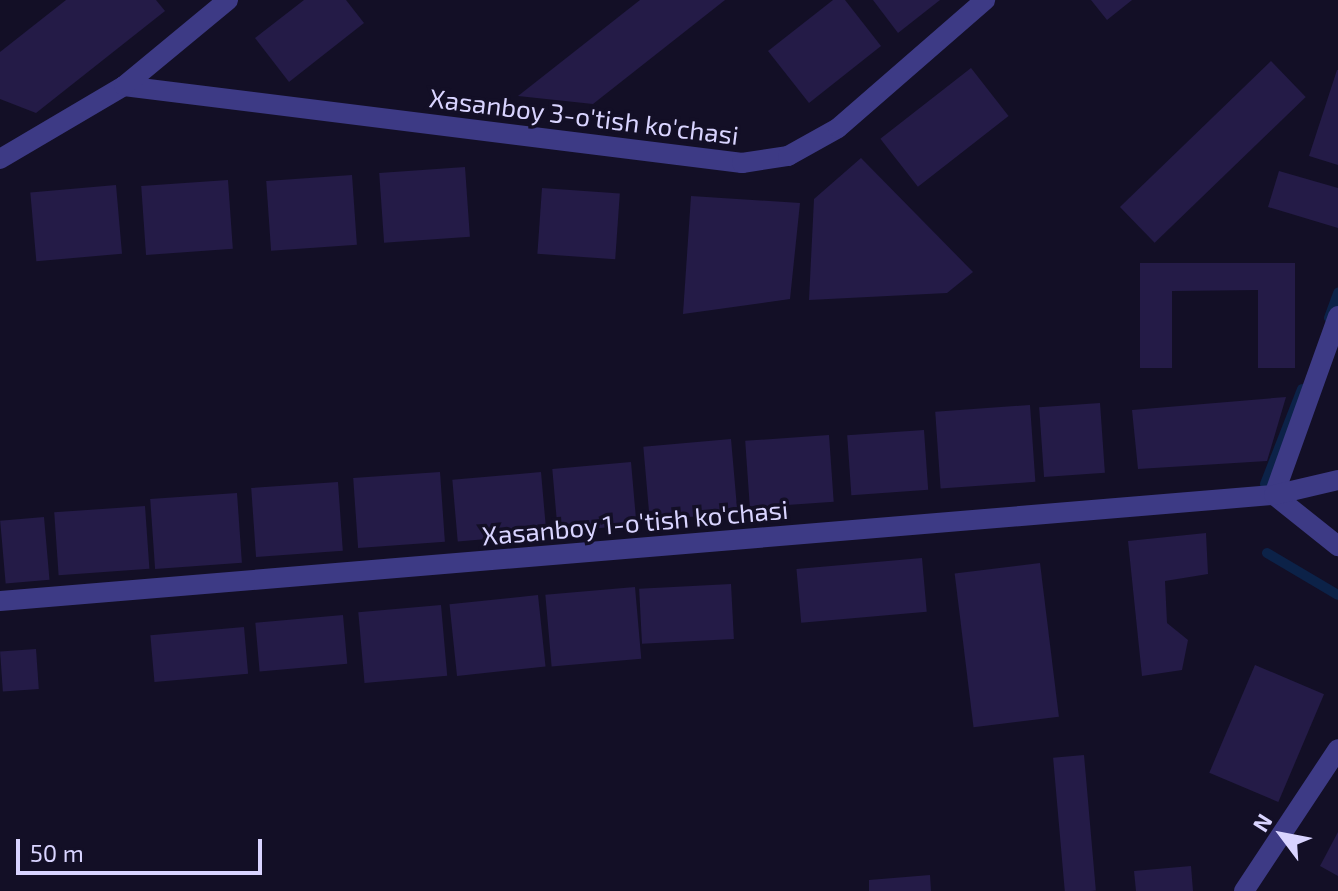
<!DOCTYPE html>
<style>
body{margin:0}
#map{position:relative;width:1338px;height:891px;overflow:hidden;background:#130f26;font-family:"Exo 2",sans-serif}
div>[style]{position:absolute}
.stream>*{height:10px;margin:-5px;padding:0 5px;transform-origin:5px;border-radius:5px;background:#0c2248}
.building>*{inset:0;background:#241b47;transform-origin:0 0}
.street>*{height:20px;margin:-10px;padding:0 10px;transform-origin:10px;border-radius:10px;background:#3d3a85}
span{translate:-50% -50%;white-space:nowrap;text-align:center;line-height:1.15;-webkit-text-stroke:7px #130f26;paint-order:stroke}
.street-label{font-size:26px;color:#d9d4ff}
.north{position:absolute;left:1242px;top:795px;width:80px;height:80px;-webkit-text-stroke:6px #130f26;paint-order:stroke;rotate:302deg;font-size:22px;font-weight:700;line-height:32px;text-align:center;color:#d9d4ff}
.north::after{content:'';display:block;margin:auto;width:28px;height:36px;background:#d9d4ff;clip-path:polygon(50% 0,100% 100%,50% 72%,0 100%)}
.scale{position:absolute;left:16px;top:839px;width:246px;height:36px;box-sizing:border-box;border:4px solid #d9d4ff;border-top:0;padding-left:10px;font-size:24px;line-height:28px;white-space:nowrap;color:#d9d4ff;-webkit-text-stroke:6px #130f26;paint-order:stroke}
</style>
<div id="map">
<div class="stream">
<i style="left:1329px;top:318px;width:27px;rotate:-70deg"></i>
<i style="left:1265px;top:484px;width:102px;rotate:-68.7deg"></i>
<i style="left:1267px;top:553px;width:82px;rotate:30.6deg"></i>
</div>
<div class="building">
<i style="clip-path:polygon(66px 0,156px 0,165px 11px,36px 113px,0 99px,0 52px)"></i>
<i style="clip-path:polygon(304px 0,346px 0,364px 23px,289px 82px,255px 38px)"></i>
<i style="clip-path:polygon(640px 0,725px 0,593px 104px,518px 96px)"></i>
<i style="clip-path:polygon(833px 0,845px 0,881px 46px,809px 103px,768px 51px)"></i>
<i style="clip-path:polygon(873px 0,940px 0,898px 33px)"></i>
<i style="clip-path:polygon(1091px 0,1132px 0,1107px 20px)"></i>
<i style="left:1271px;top:61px;width:50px;height:210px;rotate:46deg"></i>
<i style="left:971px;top:68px;width:61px;height:115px;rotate:52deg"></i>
<i style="clip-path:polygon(1337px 70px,1338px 70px,1338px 165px,1309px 156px)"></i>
<i style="clip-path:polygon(861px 158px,973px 272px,947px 293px,809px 300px,814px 199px)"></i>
<i style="left:465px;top:167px;width:70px;height:86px;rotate:86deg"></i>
<i style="clip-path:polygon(1279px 171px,1338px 188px,1338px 228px,1268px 207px)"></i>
<i style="left:352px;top:175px;width:70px;height:86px;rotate:86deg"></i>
<i style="left:228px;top:180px;width:69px;height:87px;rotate:86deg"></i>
<i style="left:116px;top:185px;width:69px;height:86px;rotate:85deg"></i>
<i style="left:542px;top:188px;width:78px;height:66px;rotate:4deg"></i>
<i style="clip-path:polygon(691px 196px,800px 203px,790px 299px,683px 314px)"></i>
<i style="clip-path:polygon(1140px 263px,1295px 263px,1295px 368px,1258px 368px,1258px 290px,1172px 291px,1172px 368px,1140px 368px)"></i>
<i style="clip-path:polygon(1286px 397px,1267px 461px,1138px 469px,1132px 410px)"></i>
<i style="left:1100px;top:403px;width:70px;height:61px;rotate:86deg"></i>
<i style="left:1030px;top:405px;width:77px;height:95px;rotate:86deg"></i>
<i style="left:924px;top:430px;width:60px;height:77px;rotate:86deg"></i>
<i style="left:829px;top:435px;width:67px;height:84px;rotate:86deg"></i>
<i style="left:731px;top:439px;width:74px;height:88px;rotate:85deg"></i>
<i style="left:631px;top:462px;width:63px;height:79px;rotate:85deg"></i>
<i style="left:440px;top:472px;width:70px;height:87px;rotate:86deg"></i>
<i style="left:541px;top:472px;width:62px;height:89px;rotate:85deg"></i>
<i style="left:338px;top:482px;width:69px;height:87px;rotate:86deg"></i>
<i style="left:237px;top:493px;width:70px;height:87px;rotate:86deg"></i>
<i style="left:145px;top:506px;width:63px;height:91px;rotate:86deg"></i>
<i style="left:44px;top:517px;width:63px;height:44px;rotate:85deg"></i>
<i style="clip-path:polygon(1206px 533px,1208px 574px,1165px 581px,1167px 623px,1188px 640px,1182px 670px,1142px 676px,1128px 541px)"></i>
<i style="left:922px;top:558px;width:54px;height:126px;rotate:85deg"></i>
<i style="left:1040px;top:563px;width:155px;height:86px;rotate:83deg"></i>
<i style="left:731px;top:584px;width:55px;height:92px;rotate:87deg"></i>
<i style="left:635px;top:587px;width:72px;height:90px;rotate:85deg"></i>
<i style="left:538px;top:595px;width:72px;height:89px;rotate:84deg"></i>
<i style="left:441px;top:605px;width:71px;height:83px;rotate:85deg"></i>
<i style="left:343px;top:615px;width:49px;height:88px;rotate:85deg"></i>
<i style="left:244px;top:627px;width:47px;height:94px;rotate:85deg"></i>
<i style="left:36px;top:649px;width:40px;height:36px;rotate:86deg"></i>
<i style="left:1255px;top:665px;width:75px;height:117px;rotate:23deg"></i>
<i style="left:1084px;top:755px;width:136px;height:31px;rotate:85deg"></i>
<i style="clip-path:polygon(1338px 832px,1338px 876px,1320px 866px)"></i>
<i style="clip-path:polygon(1191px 866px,1193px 891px,1136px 891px,1134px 871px)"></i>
<i style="clip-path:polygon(930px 875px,931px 891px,869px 891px,869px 880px)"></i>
</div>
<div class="street">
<i style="left:124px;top:86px;width:623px;rotate:7.1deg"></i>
<i style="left:742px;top:163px;width:47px;rotate:-8.7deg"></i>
<i style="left:788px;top:156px;width:57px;rotate:-29.2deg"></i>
<i style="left:838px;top:128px;width:195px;rotate:-41deg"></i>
<i style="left:0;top:159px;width:144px;rotate:-30.5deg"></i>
<i style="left:124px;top:86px;width:135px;rotate:-39.6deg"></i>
<i style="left:1274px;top:495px;width:190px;rotate:-70.3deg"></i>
<i style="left:1274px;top:495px;width:82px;rotate:38.6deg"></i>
<i style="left:0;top:601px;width:1278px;rotate:-4.76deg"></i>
<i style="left:1274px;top:495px;width:66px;rotate:-13.2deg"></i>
<i style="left:1244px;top:891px;width:170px;rotate:-56.5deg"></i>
</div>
<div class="street-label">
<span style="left:584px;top:116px;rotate:7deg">Xasanboy 3-o'tish ko'chasi</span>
<span style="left:635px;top:522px;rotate:-5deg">Xasanboy 1-o'tish ko'chasi</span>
</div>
<div class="north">N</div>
<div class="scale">50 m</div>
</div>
